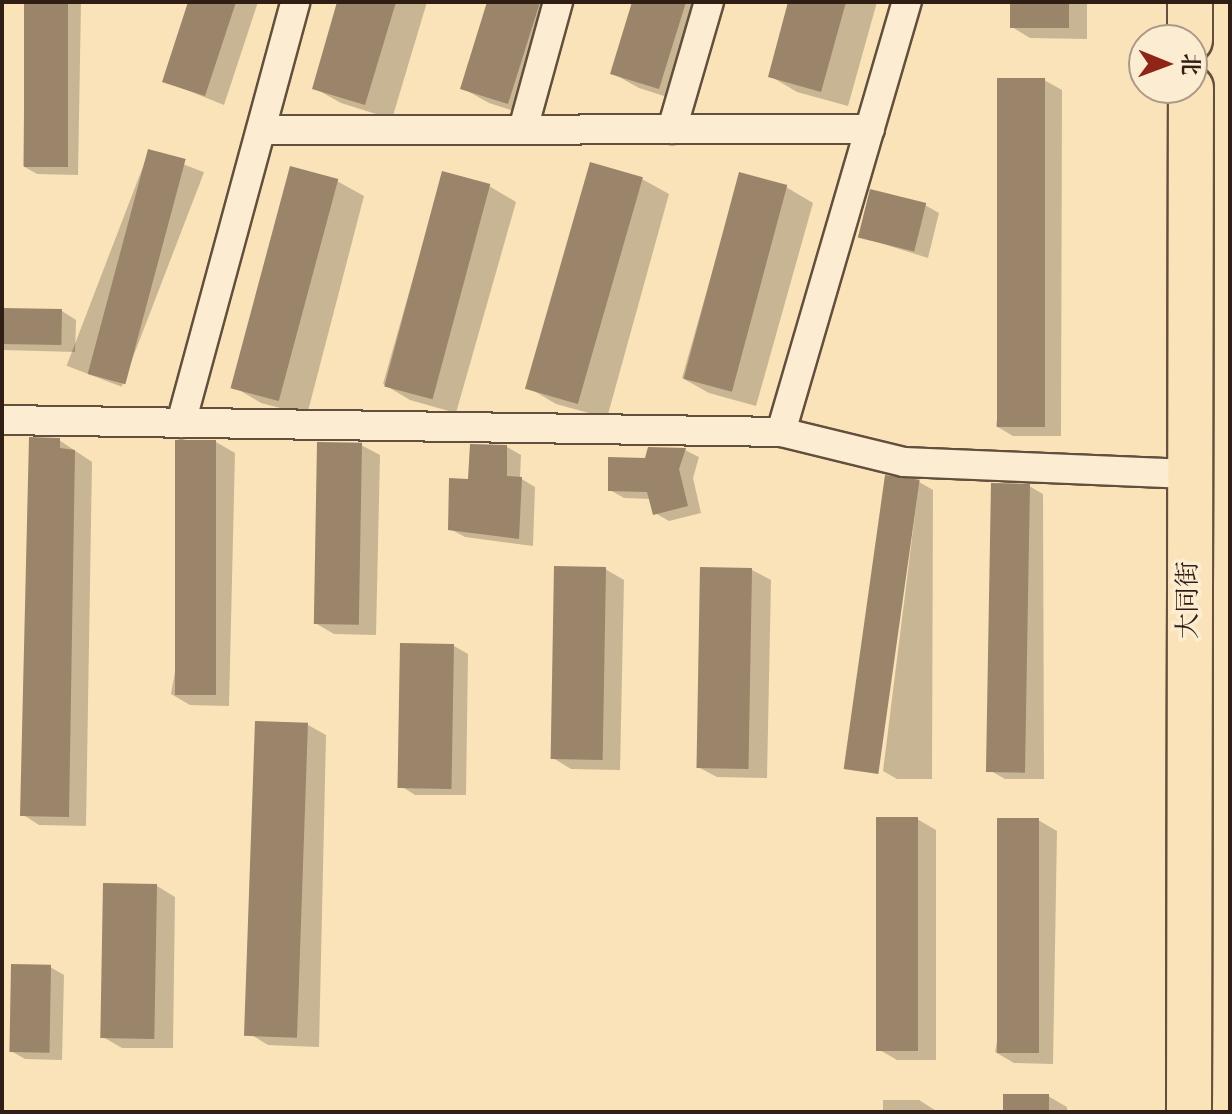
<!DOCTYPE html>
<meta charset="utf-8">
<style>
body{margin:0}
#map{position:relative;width:1232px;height:1114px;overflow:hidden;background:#fbe3b9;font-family:"IM FELL Double Pica","Noto Serif SC",serif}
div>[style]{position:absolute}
.shadow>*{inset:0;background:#0003;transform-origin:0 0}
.building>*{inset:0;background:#9a846a;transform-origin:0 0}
.roads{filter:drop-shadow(2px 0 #634f3d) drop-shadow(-2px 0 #634f3d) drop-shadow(0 2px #634f3d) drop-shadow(0 -2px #634f3d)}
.minor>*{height:28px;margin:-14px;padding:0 14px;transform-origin:14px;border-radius:14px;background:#fcedd2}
.primary>*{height:44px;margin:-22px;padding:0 22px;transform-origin:22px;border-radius:22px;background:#fbe3b9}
span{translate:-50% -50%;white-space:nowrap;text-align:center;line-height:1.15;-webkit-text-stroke:7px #fcedd2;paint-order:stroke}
.street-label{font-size:26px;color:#301e14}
.frame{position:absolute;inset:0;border:4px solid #301e14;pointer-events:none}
.north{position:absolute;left:1128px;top:24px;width:80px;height:80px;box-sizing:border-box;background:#fcedd2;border:2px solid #aa9a86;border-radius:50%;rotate:91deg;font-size:22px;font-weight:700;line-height:32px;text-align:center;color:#301e14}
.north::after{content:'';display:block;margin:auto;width:28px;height:36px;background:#8f2418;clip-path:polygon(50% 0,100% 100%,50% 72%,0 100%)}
</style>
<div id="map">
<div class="shadow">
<i style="clip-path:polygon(26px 2px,81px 2px,78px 175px,37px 174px,23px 166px)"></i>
<i style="clip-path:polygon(190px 2px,258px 2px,224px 105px,164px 81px)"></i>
<i style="clip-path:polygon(339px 2px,427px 2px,392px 119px,341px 103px,314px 88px)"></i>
<i style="clip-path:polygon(489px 2px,572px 2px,536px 118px,489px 103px,462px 88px)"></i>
<i style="clip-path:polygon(634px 2px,717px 2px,686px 103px,639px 88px,612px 73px)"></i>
<i style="clip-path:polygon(790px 2px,877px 2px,848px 106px,797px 92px,770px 76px)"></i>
<i style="clip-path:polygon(1012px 2px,1087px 2px,1087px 39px,1030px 38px,1012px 27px)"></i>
<i style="clip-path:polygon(1044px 80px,1062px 90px,1061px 436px,1013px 436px,996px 426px)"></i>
<i style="left:149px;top:151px;width:59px;height:230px;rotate:21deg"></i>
<i style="clip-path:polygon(443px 173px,489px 186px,516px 202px,456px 413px,410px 400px,383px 384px)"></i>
<i style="clip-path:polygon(740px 174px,786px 187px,813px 203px,756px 406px,709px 393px,682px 378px)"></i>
<i style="clip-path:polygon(642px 179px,669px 194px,607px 418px,556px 404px,529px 388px)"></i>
<i style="clip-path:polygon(337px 181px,364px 196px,307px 415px,261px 403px,234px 387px)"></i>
<i style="clip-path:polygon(925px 205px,939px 213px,928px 258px,858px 236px)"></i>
<i style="clip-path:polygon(2px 310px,62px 311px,76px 320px,75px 352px,2px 350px)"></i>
<i style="clip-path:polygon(59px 440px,92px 462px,86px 826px,39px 825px,22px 814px)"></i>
<i style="clip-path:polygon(216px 442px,235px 453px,229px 706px,190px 705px,171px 694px)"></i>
<i style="clip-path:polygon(361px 445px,380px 455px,376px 635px,334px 634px,315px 623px)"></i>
<i style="clip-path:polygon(507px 447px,521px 455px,520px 478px,535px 487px,533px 546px,465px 537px,450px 529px,470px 481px)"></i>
<i style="clip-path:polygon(685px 450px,699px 457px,693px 478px,701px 513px,669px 521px,655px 513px,651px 499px,624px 498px,610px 490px,647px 460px)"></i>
<i style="clip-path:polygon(919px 482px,933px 490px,932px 779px,897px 779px,883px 771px)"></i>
<i style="clip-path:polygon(1029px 486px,1043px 494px,1044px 779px,1005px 779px,991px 771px)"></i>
<i style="clip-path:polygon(605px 569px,624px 580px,620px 770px,571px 769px,553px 758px)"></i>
<i style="clip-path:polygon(752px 570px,771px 580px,767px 778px,717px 777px,698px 767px)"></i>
<i style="clip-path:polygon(454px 646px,468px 654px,466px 795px,415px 795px,401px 786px)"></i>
<i style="clip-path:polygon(308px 725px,326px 735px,319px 1047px,268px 1045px,250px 1034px)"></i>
<i style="clip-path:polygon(917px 819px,936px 830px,936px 1060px,897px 1060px,878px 1049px)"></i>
<i style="clip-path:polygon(1038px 820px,1057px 831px,1053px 1064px,1014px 1063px,995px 1052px)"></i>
<i style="clip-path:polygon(157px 886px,175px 897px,173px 1048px,122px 1048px,103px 1037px)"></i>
<i style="clip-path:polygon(50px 967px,64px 975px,62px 1060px,25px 1059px,11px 1051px)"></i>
<i style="clip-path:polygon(1048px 1096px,1067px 1107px,1067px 1112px,1005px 1112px)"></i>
<i style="clip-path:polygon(883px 1100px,919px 1100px,938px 1112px,883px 1112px)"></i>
</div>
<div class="building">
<i style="left:24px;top:2px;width:44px;height:165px"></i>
<i style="clip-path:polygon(188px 2px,236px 2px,205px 96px,162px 82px)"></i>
<i style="clip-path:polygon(337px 2px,396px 2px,365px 105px,312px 89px)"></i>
<i style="clip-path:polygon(487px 2px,540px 2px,508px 104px,460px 89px)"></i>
<i style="clip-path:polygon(632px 2px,686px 2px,659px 89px,610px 74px)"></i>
<i style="clip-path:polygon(788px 2px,846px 2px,821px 92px,768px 77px)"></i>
<i style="left:1010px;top:2px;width:59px;height:26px"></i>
<i style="left:997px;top:78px;width:48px;height:349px"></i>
<i style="left:148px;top:149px;width:39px;height:233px;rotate:15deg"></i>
<i style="left:590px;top:162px;width:55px;height:236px;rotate:16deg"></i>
<i style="left:290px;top:166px;width:50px;height:230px;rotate:15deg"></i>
<i style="left:442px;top:171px;width:50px;height:223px;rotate:15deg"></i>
<i style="left:739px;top:172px;width:50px;height:214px;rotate:15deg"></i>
<i style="left:870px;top:189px;width:58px;height:50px;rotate:14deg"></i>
<i style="left:2px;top:308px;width:60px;height:36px;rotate:1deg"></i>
<i style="clip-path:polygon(29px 437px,60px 438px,60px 448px,75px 450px,69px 817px,20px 816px)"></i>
<i style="left:175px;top:440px;width:41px;height:255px"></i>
<i style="left:317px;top:442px;width:45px;height:182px;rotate:1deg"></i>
<i style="clip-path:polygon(470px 444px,507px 445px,507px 476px,522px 477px,519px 539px,448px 530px,449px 478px,468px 479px)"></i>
<i style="clip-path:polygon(648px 447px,686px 448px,679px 469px,688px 506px,653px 515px,647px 492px,608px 491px,608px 457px,645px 458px)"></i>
<i style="left:885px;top:475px;width:35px;height:297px;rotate:8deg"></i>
<i style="left:991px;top:483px;width:39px;height:289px;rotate:1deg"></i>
<i style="left:554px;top:566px;width:52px;height:193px;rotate:1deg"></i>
<i style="left:700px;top:567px;width:52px;height:201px;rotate:1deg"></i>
<i style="left:400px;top:643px;width:54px;height:145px;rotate:1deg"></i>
<i style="left:255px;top:721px;width:53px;height:315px;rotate:2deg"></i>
<i style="left:876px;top:817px;width:42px;height:234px"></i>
<i style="left:997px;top:818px;width:42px;height:235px"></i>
<i style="left:103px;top:883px;width:54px;height:155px;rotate:1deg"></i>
<i style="left:11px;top:964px;width:40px;height:88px;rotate:1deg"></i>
<i style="left:1003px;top:1094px;width:46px;height:18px"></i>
</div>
<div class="roads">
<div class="minor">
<i style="left:523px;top:129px;width:132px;rotate:-74.6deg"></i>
<i style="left:672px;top:129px;width:132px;rotate:-73.8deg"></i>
<i style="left:263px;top:130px;width:607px;rotate:-0.09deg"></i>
<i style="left:2px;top:420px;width:779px;rotate:0.88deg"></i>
<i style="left:781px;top:432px;width:127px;rotate:13.7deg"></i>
<i style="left:904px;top:462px;width:285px;rotate:2.4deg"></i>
<i style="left:181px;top:423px;width:436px;rotate:-74.8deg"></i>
<i style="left:781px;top:432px;width:448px;rotate:-73.7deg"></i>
</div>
<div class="primary">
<i style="left:1190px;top:2px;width:38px;rotate:90deg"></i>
<i style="left:1189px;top:1112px;width:1024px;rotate:-89.89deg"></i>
</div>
</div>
<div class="street-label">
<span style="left:1189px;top:600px;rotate:-90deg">大同街</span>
</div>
<div class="frame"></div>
<div class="north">北</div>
</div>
